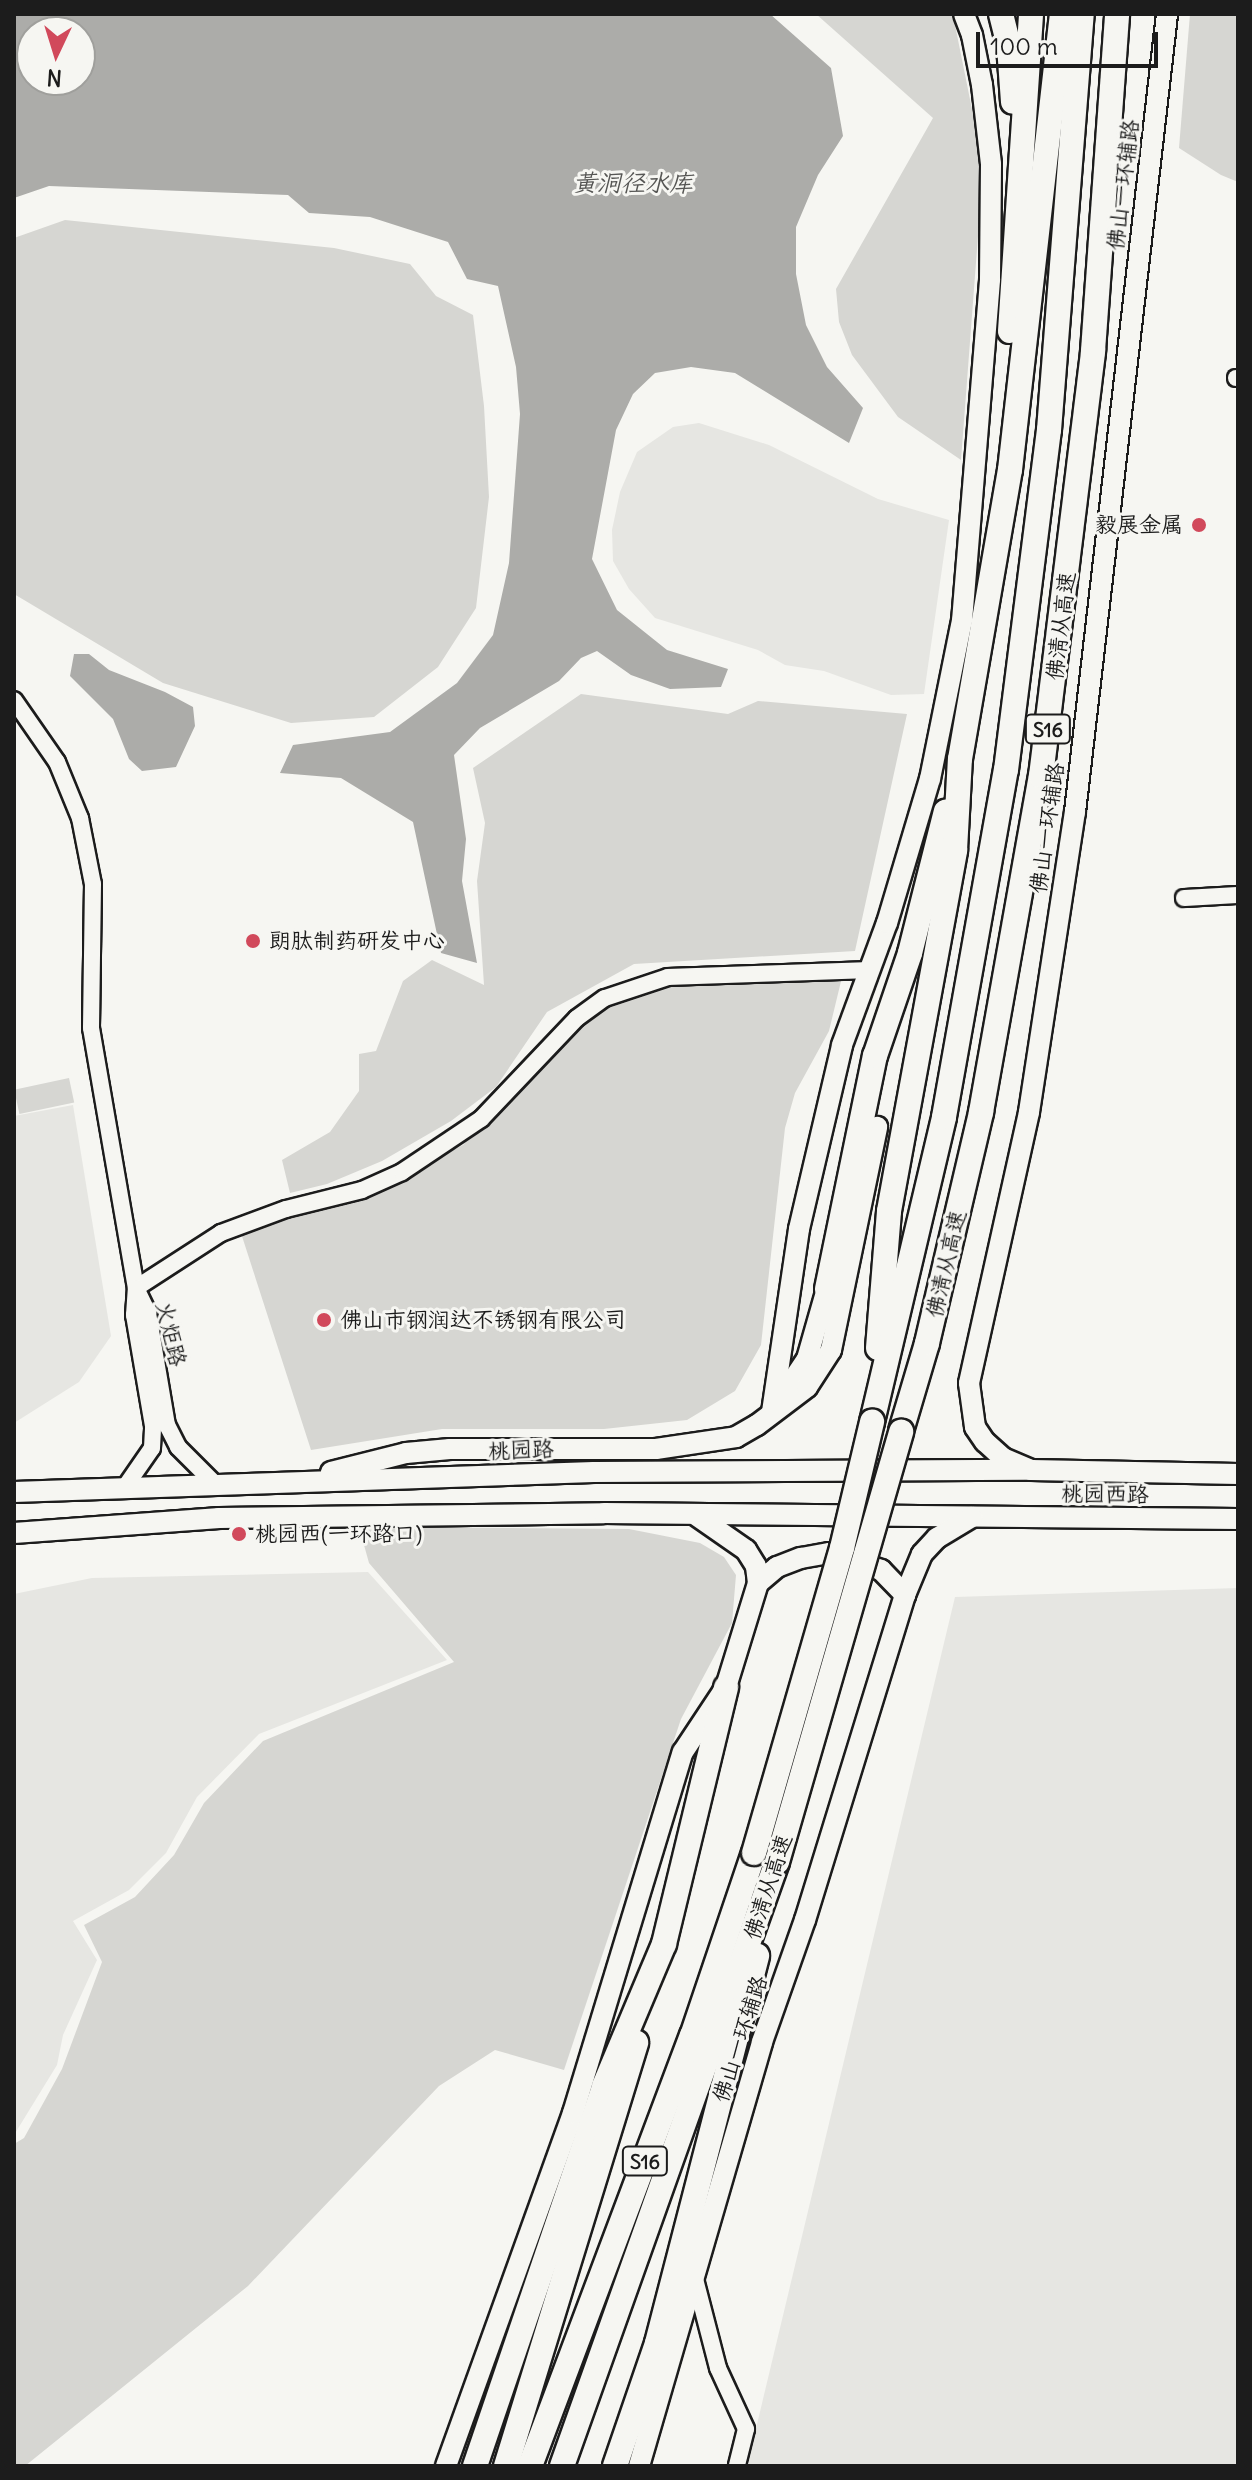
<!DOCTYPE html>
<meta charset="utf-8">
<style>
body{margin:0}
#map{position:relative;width:1252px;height:2480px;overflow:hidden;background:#f6f6f2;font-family:Delius,"LXGW WenKai TC",sans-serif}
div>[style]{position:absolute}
.built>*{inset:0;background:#e6e6e2}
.green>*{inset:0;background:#d6d6d2;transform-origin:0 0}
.water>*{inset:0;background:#acaca9}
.roads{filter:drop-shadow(2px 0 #1c1c1c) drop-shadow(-2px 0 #1c1c1c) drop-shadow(0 2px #1c1c1c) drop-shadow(0 -2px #1c1c1c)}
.minor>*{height:16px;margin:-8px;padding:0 8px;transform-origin:8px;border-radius:8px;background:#f6f6f2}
.major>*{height:20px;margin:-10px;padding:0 10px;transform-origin:10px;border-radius:10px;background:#f6f6f2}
.highway>*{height:24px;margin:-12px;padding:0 12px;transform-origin:12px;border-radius:12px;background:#f6f6f2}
.bridges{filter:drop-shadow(2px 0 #1c1c1c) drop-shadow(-2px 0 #1c1c1c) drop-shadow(0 2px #1c1c1c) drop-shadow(0 -2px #1c1c1c)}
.highway-bridge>*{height:24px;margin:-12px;padding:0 12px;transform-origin:12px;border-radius:12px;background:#f6f6f2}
.dots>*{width:22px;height:22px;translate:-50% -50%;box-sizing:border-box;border:4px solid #f6f6f2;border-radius:50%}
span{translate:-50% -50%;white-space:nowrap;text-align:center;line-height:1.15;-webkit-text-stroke:6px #f6f6f2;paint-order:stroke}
.shield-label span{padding:2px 6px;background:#f6f6f2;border:2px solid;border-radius:6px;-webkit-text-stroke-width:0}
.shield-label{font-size:20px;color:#1c1c1c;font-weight:700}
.street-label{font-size:22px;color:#1c1c1c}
.poi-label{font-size:22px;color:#1c1c1c}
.right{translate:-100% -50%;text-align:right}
.left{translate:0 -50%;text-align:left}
.water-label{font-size:24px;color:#565654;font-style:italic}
.frame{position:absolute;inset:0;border:16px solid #1c1c1c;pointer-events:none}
.north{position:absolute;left:16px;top:16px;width:80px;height:80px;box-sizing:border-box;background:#f6f6f2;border:2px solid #9f9f9c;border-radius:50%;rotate:184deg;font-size:22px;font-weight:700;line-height:32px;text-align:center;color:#1c1c1c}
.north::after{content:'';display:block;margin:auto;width:28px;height:36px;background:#d1495b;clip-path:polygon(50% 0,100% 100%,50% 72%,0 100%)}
.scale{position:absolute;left:976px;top:32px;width:182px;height:36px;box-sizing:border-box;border:4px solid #1c1c1c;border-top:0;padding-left:10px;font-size:24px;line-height:28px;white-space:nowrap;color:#1c1c1c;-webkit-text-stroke:6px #f6f6f2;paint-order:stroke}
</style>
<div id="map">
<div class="built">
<i style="clip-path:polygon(699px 423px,769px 445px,878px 499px,949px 520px,924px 694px,891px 695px,824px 671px,785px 665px,758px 650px,655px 618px,629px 589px,613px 561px,612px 530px,620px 492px,637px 452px,673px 427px)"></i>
<i style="clip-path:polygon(73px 1105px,111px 1336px,79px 1382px,14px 1423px,14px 1116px)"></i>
<i style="clip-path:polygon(368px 1572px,447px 1660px,259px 1734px,197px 1797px,166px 1853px,129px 1890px,73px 1921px,97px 1960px,63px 2035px,57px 2065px,14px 2135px,14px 1594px,92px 1578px)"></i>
<i style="clip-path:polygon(1238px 1588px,1238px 2466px,747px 2466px,955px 1597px)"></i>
</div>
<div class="green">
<i style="clip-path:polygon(816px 14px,951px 14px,954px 20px,978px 139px,980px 210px,961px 460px,898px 417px,852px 355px,839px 322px,836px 289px,933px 118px)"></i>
<i style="clip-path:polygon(1190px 14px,1238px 14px,1238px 182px,1221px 175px,1179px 148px)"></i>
<i style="clip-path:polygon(65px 220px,334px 248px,410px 264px,436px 296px,473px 315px,484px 406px,489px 497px,476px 608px,438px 667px,374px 717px,291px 723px,163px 683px,14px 594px,14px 238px)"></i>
<i style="clip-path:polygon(581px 694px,728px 714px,758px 701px,907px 714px,855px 951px,634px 964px,547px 1012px,496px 1087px,451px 1121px,382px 1161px,327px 1184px,290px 1193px,282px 1160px,330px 1132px,359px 1091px,359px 1054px,376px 1051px,403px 981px,432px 960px,484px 985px,477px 881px,485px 823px,473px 768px)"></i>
<i style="clip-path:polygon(843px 973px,829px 1031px,795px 1093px,785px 1128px,761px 1345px,735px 1391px,687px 1420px,604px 1429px,442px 1429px,311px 1450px,240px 1230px,394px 1181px,463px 1145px,538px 1067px,603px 1007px,669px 980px)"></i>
<i style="left:69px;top:1078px;width:25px;height:56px;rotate:78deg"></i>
<i style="clip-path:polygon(359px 1527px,629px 1529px,700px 1543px,724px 1557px,736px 1575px,732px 1623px,681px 1719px,564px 2070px,495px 2050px,439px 2086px,248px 2286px,25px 2466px,14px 2466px,14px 2144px,24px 2138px,62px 2069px,102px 1962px,84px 1925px,135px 1897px,174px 1855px,204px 1803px,263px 1741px,454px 1662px,369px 1563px)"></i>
</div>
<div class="water">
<i style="clip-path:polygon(evenodd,14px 14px,770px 14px,831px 68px,843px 136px,818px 175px,796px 227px,796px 274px,806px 325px,827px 367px,863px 408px,849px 443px,735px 373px,691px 367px,655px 373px,633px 394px,616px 430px,592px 559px,617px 610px,667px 650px,728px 669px,721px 687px,670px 689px,631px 675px,597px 651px,581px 658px,559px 681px,480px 728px,454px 755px,466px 839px,462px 881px,477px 963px,441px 953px,413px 822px,341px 778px,280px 773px,293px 745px,390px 732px,457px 683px,493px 635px,509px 563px,520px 414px,516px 367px,498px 286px,467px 279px,448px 242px,370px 217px,309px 213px,288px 195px,49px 186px,14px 198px,14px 14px,32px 32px,80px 32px,80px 80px,32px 80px,32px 32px)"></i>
<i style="clip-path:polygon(74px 654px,89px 654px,109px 670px,165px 692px,193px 707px,195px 726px,176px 767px,142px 771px,129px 759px,113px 719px,70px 676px)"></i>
</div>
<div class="roads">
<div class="minor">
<i style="left:1236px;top:378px;width:2px"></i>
<i style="left:14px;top:700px;width:75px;rotate:55.3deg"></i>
<i style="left:57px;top:762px;width:61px;rotate:67.7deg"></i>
<i style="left:80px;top:818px;width:67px;rotate:78.9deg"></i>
<i style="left:93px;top:884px;width:144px;rotate:90.8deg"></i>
<i style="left:91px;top:1028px;width:264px;rotate:80.2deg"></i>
<i style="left:136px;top:1288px;width:101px;rotate:-32.9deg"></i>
<i style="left:221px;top:1233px;width:69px;rotate:-20.3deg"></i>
<i style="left:286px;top:1209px;width:78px;rotate:-14deg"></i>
<i style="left:362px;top:1190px;width:44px;rotate:-24.2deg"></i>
<i style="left:402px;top:1172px;width:95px;rotate:-33.9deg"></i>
<i style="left:481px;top:1119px;width:139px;rotate:-46.5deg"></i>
<i style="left:577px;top:1018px;width:34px;rotate:-36deg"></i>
<i style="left:605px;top:998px;width:66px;rotate:-18.4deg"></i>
<i style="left:668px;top:977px;width:202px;rotate:-2deg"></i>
<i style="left:1184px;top:898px;width:54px;rotate:-3.2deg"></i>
<i style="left:125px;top:1487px;width:47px;rotate:-55.3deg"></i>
<i style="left:152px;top:1448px;width:22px;rotate:-87deg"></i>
<i style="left:153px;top:1426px;width:113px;rotate:-99.7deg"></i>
<i style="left:134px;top:1315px;width:27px;rotate:-86deg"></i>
<i style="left:136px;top:1288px;width:28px;rotate:64deg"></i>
<i style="left:148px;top:1313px;width:114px;rotate:80.4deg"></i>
<i style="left:167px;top:1425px;width:25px;rotate:63deg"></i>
<i style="left:178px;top:1447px;width:52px;rotate:45deg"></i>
<i style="left:695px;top:2279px;width:92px;rotate:75.5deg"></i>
<i style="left:718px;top:2368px;width:67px;rotate:65.3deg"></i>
<i style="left:746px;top:2429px;width:38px;rotate:104deg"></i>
</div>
<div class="major">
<i style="left:778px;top:1402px;width:52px;rotate:-56deg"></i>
<i style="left:807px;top:1359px;width:73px;rotate:-74.1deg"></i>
<i style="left:772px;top:1412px;width:185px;rotate:-81.6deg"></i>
<i style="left:799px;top:1229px;width:189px;rotate:-76.8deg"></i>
<i style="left:842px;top:1045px;width:130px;rotate:-69.8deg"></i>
<i style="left:887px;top:923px;width:150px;rotate:-73.4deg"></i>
<i style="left:930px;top:779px;width:161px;rotate:-78.6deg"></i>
<i style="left:962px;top:621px;width:343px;rotate:-85.3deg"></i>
<i style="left:990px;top:279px;width:115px;rotate:-89.5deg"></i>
<i style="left:991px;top:164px;width:80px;rotate:-96.5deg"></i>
<i style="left:982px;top:85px;width:51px;rotate:-101.3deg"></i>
<i style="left:972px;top:35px;width:22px;rotate:-111deg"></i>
<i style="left:1031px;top:1470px;width:30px;rotate:-157deg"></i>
<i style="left:1003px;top:1458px;width:24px;rotate:-138deg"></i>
<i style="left:985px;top:1442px;width:18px;rotate:-124deg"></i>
<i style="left:975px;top:1427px;width:44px;rotate:-97.8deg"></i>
<i style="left:969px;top:1383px;width:278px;rotate:-77.5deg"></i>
<i style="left:1029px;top:1112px;width:304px;rotate:-81.3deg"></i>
<i style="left:1075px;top:812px;width:803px;rotate:-83.42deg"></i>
<i style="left:331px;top:1472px;width:77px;rotate:-14.2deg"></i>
<i style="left:406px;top:1453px;width:44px;rotate:-5.2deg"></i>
<i style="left:450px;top:1449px;width:206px"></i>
<i style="left:656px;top:1449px;width:81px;rotate:-8.5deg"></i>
<i style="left:736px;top:1437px;width:24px;rotate:-30deg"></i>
<i style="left:757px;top:1425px;width:63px;rotate:-37.2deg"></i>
<i style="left:807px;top:1387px;width:44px;rotate:-57deg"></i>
<i style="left:831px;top:1350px;width:228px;rotate:-78.3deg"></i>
<i style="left:14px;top:1492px;width:580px;rotate:-1.97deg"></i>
<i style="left:594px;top:1472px;width:437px;rotate:-0.3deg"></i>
<i style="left:1031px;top:1470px;width:207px;rotate:1.1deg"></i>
<i style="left:14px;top:1533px;width:206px;rotate:-4.2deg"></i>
<i style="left:219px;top:1518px;width:385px;rotate:-0.7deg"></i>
<i style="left:604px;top:1513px;width:634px;rotate:0.54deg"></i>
<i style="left:758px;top:1583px;width:25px;rotate:-40deg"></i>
<i style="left:777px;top:1567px;width:26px;rotate:-21deg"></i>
<i style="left:801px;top:1558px;width:29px;rotate:-10deg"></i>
<i style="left:830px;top:1553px;width:54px;rotate:18.4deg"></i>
<i style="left:881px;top:1570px;width:35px;rotate:46deg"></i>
<i style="left:446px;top:2466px;width:375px;rotate:-70.2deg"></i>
<i style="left:573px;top:2113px;width:377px;rotate:-73.1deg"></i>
<i style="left:683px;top:1752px;width:78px;rotate:-56.5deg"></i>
<i style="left:726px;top:1687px;width:109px;rotate:-72.9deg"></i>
<i style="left:758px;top:1583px;width:17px;rotate:-97deg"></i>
<i style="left:756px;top:1566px;width:19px;rotate:-122deg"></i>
<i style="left:746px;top:1550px;width:60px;rotate:-145.2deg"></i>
<i style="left:639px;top:2466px;width:441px;rotate:-73.8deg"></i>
<i style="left:762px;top:2042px;width:129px;rotate:-70.6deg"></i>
<i style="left:805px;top:1920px;width:340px;rotate:-72.9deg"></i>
<i style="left:905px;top:1595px;width:44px;rotate:-67.5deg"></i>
<i style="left:922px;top:1554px;width:22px;rotate:-47deg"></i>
<i style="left:937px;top:1538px;width:41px;rotate:-31deg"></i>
</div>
<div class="highway">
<i style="left:1001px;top:14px;width:33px;rotate:76deg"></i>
<i style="left:1009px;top:46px;width:56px;rotate:85.9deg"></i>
<i style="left:1010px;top:331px;width:318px;rotate:-86.2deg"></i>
<i style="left:827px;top:1289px;width:238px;rotate:-78.4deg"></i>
<i style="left:875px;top:1056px;width:109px;rotate:-71.2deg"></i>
<i style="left:910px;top:953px;width:146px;rotate:-75.8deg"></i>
<i style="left:878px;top:1348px;width:137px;rotate:-85.4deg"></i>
<i style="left:889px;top:1211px;width:367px;rotate:-79.6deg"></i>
<i style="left:955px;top:850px;width:91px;rotate:-86.9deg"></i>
<i style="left:960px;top:759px;width:293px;rotate:-80.2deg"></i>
<i style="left:1010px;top:470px;width:459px;rotate:-83.5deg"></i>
<i style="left:872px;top:1422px;width:313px;rotate:-76.7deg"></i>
<i style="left:944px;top:1117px;width:352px;rotate:-79.9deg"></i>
<i style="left:1006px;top:770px;width:343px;rotate:-82.8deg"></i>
<i style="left:1049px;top:430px;width:417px;rotate:-85.5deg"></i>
<i style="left:901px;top:1431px;width:92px;rotate:-73.5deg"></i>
<i style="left:927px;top:1343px;width:237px;rotate:-76.8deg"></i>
<i style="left:981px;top:1112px;width:341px;rotate:-79.9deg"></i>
<i style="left:1041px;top:776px;width:428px;rotate:-83deg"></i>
<i style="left:1093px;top:351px;width:338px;rotate:-85.9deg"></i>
<i style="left:475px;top:2466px;width:401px;rotate:-71.2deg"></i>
<i style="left:604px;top:2086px;width:154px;rotate:-67.1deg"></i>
<i style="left:664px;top:1944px;width:264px;rotate:-76.4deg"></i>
<i style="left:506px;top:2466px;width:443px;rotate:-72.9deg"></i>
<i style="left:530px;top:2466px;width:460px;rotate:-69.4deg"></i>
<i style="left:692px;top:2036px;width:193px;rotate:-71.3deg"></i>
<i style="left:562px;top:2466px;width:641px;rotate:-70.41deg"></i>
<i style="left:615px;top:2466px;width:130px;rotate:-71.1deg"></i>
<i style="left:657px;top:2343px;width:400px;rotate:-75.5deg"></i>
</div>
</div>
<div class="bridges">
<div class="highway-bridge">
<i style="left:754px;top:1853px;width:317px;rotate:-73.9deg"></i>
<i style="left:842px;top:1548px;width:130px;rotate:-76.6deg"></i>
<i style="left:777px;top:1862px;width:448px;rotate:-73.9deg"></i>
</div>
</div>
<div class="dots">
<i style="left:1199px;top:525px;background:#d1495b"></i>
<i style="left:253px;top:941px;background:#d1495b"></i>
<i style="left:324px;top:1320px;background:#d1495b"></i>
<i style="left:239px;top:1534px;background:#d1495b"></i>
</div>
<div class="shield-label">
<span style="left:1048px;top:729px">S16</span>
<span style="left:645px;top:2161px">S16</span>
</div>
<div class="street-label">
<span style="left:1123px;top:185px;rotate:-83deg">佛山一环辅路</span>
<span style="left:1061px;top:626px;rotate:-83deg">佛清从高速</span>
<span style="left:1047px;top:828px;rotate:-82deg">佛山一环辅路</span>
<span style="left:946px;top:1264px;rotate:-77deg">佛清从高速</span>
<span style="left:171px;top:1334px;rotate:77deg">火炬路</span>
<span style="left:521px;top:1450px;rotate:-2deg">桃园路</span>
<span style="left:1105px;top:1494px;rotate:1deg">桃园西路</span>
<span style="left:768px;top:1887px;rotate:-72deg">佛清从高速</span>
<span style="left:740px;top:2039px;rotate:-72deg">佛山一环辅路</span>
</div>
<div class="poi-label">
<span class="right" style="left:1183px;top:525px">毅展金属</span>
<span class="left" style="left:269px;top:941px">朗肽制药研发中心</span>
<span class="left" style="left:340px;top:1320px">佛山市钢润达不锈钢有限公司</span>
<span class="left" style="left:255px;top:1534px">桃园西(一环路口)</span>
</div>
<div class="water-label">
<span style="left:633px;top:183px">黄洞径水库</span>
</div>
<div class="frame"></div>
<div class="north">N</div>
<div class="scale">100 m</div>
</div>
